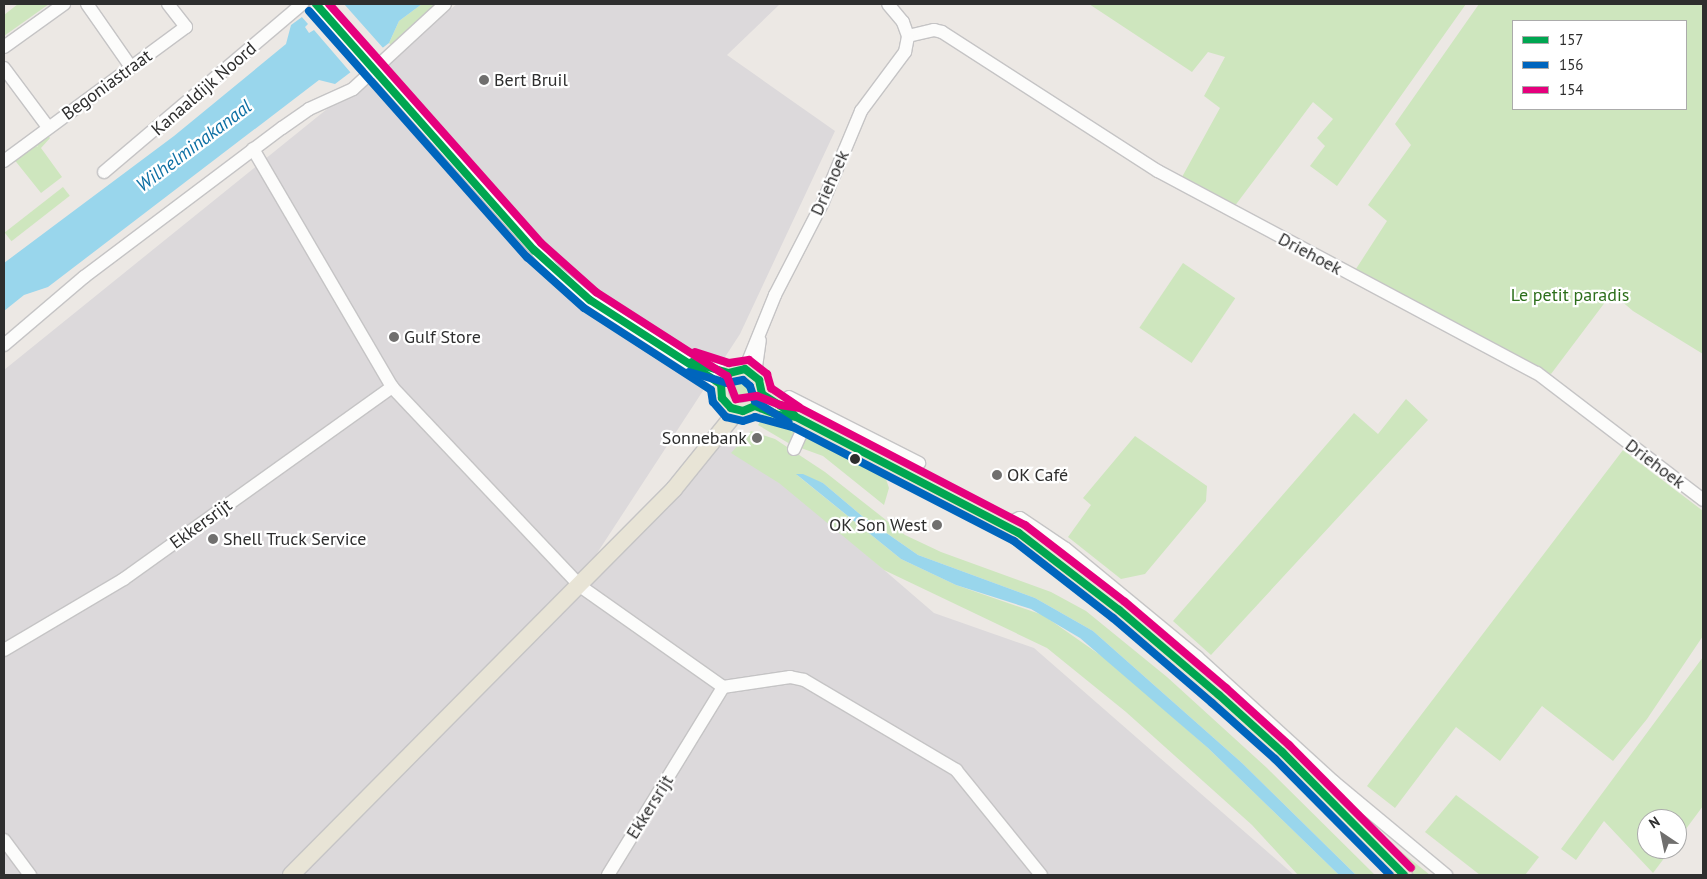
<!DOCTYPE html>
<meta charset="utf-8">
<style>
body{margin:0}
#map{position:relative;width:1707px;height:879px;overflow:hidden;background:#ece8e4;font-family:"PT Sans",sans-serif}
div>[style]{position:absolute}
.industrial>*{inset:0;background:#dcd9db}
.green>*{inset:0;background:#cee6be;transform-origin:0 0}
.round{border-radius:50%}
.water>*{inset:0;background:#99d6ec}
.pier>*{inset:0;background:#ece8e4}
.roads{filter:drop-shadow(1px 0 #c5c4c5) drop-shadow(-1px 0 #c5c4c5) drop-shadow(0 1px #c5c4c5) drop-shadow(0 -1px #c5c4c5)}
.minor>*{height:12px;margin:-6px;padding:0 6px;transform-origin:6px;border-radius:6px;background:#fcfcfb}
.major>*{height:16px;margin:-8px;padding:0 8px;transform-origin:8px;border-radius:8px;background:#e8e4d6}
.major>.ring{margin:-8px;padding:0;box-sizing:content-box;background:none;border:16px solid #e8e4d6;border-radius:50%}
.bus-1>*{height:8px;margin:-4px;padding:0 4px;transform-origin:4px;border-radius:4px;background:#00a651}
.bus-2>*{height:8px;margin:-4px;padding:0 4px;transform-origin:4px;border-radius:4px;background:#0065bd}
.bus-3>*{height:8px;margin:-4px;padding:0 4px;transform-origin:4px;border-radius:4px;background:#e5007d}
.dots>*{width:14px;height:14px;translate:-50% -50%;box-sizing:border-box;border:2px solid #fff;border-radius:50%}
span{translate:-50% -50%;white-space:nowrap;text-align:center;line-height:1.15;-webkit-text-stroke:4.5px #fff;paint-order:stroke}
.poi-label{font-size:18px;color:#2e2e2e}
.left{translate:0 -50%;text-align:left}
.right{translate:-100% -50%;text-align:right}
.street-label{font-size:18px;color:#2e2e2e}
.park-label{font-size:18px;color:#2c6e1b}
.water-label{font-size:19px;color:#0d6fa3;font-style:italic}
.frame{position:absolute;inset:0;border:5px solid #2e2e2e;pointer-events:none}
.legend{position:absolute;left:1512px;top:20px;width:175px;height:90px;box-sizing:border-box;background:#fff;border:1px solid #ababab;margin:0;padding:6px 9px;list-style:none;font-size:15px;color:#2e2e2e}
.legend li{display:flex;align-items:center;gap:10px;height:25px}
.legend b{width:25px;border:1px solid #ababab}
.north{position:absolute;left:1637px;top:809px;width:50px;height:50px;box-sizing:border-box;background:#fff;border:1px solid #ababab;border-radius:50%;rotate:326deg;font-size:14px;font-weight:700;line-height:20px;text-align:center;color:#2e2e2e}
.north::after{content:'';display:block;margin:auto;width:18px;height:22px;background:#706f6e;clip-path:polygon(50% 0,100% 100%,50% 72%,0 100%)}
</style>
<div id="map">
<div class="industrial">
<i style="clip-path:polygon(457px 4px,780px 4px,727px 55px,835px 131px,740px 334px,575px 587px,725px 433px,934px 613px,1034px 648px,1294px 875px,4px 875px,4px 370px)"></i>
</div>
<div class="green">
<i style="clip-path:polygon(18px 4px,49px 4px,4px 36px,4px 15px)"></i>
<i style="clip-path:polygon(422px 4px,439px 4px,393px 47px,389px 43px,399px 21px)"></i>
<i style="clip-path:polygon(1089px 4px,1466px 4px,1337px 186px,1310px 166px,1325px 146px,1317px 138px,1333px 119px,1313px 102px,1234px 207px,1182px 177px,1220px 108px,1204px 96px,1225px 57px,1208px 52px,1192px 72px)"></i>
<i style="clip-path:polygon(evenodd,1479px 4px,1703px 4px,1703px 354px,1633px 311px,1612px 293px,1551px 374px,1354px 272px,1387px 221px,1368px 205px,1411px 145px,1395px 124px,1479px 4px,1513px 21px,1686px 21px,1686px 109px,1513px 109px,1513px 21px)"></i>
<i style="clip-path:polygon(47px 134px,50px 138px,41px 148px,62px 177px,41px 193px,13px 158px,33px 144px,38px 147px,35px 142px)"></i>
<i style="left:63px;top:187px;width:11px;height:74px;rotate:52deg"></i>
<i style="left:1183px;top:263px;width:63px;height:78px;rotate:34deg"></i>
<i class="round" style="left:732px;top:380px;width:20px;height:20px"></i>
<i style="clip-path:polygon(1406px 399px,1428px 420px,1211px 655px,1173px 621px,1354px 413px,1378px 434px)"></i>
<i style="clip-path:polygon(767px 413px,882px 467px,889px 488px,884px 505px,823px 456px,790px 444px,758px 425px,763px 417px,761px 414px)"></i>
<i style="clip-path:polygon(751px 431px,775px 439px,825px 472px,905px 535px,941px 552px,1051px 592px,1086px 611px,1167px 677px,1267px 768px,1375px 875px,1356px 875px,1242px 763px,1093px 631px,1035px 598px,918px 555px,862px 516px,823px 483px,797px 475px,901px 559px,956px 585px,1043px 615px,1113px 664px,1208px 748px,1339px 875px,1298px 875px,1252px 825px,1126px 712px,1047px 648px,884px 570px,779px 483px,731px 453px)"></i>
<i style="clip-path:polygon(1135px 436px,1207px 486px,1206px 501px,1145px 574px,1121px 579px,1068px 537px,1091px 505px,1083px 498px)"></i>
<i style="clip-path:polygon(1623px 450px,1703px 511px,1703px 636px,1647px 719px,1613px 761px,1542px 706px,1500px 761px,1456px 727px,1395px 808px,1367px 786px)"></i>
<i style="clip-path:polygon(1703px 657px,1703px 806px,1677px 841px,1677px 819px,1647px 819px,1647px 849px,1671px 849px,1653px 873px,1604px 821px,1576px 860px,1561px 849px)"></i>
<i style="clip-path:polygon(1456px 795px,1539px 857px,1525px 875px,1480px 875px,1425px 832px)"></i>
<i style="clip-path:polygon(1357px 816px,1430px 875px,1414px 875px)"></i>
</div>
<div class="water">
<i style="clip-path:polygon(320px 4px,422px 4px,399px 21px,389px 43px,335px 84px,319px 80px,48px 287px,24px 295px,4px 311px,4px 263px,174px 136px,286px 44px,291px 25px)"></i>
<i style="clip-path:polygon(796px 474px,803px 474px,823px 483px,862px 516px,918px 555px,1035px 598px,1093px 631px,1242px 763px,1356px 875px,1339px 875px,1208px 748px,1080px 638px,1031px 609px,956px 585px,901px 559px)"></i>
</div>
<div class="pier">
<i style="clip-path:polygon(317px 4px,344px 4px,384px 49px,351px 73px,314px 30px,309px 33px,305px 27px,308px 24px,301px 16px)"></i>
</div>
<div class="roads">
<div class="minor">
<i style="left:87px;top:4px;width:77px;rotate:55.1deg"></i>
<i style="left:316px;top:4px;width:357px;rotate:48.2deg"></i>
<i style="left:554px;top:270px;width:47px;rotate:39.8deg"></i>
<i style="left:590px;top:300px;width:156px;rotate:32.7deg"></i>
<i style="left:908px;top:36px;width:27px;rotate:-13deg"></i>
<i style="left:934px;top:30px;width:8px;rotate:14deg"></i>
<i style="left:942px;top:32px;width:257px;rotate:32.8deg"></i>
<i style="left:1158px;top:171px;width:429px;rotate:28.1deg"></i>
<i style="left:1537px;top:373px;width:209px;rotate:37.4deg"></i>
<i style="left:4px;top:47px;width:74px;rotate:-35.6deg"></i>
<i style="left:4px;top:68px;width:74px;rotate:53.3deg"></i>
<i style="left:253px;top:149px;width:276px;rotate:59.7deg"></i>
<i style="left:392px;top:387px;width:274px;rotate:46.6deg"></i>
<i style="left:580px;top:586px;width:175px;rotate:35.2deg"></i>
<i style="left:723px;top:687px;width:68px;rotate:-8.5deg"></i>
<i style="left:790px;top:677px;width:14px;rotate:12deg"></i>
<i style="left:804px;top:680px;width:177px;rotate:30.6deg"></i>
<i style="left:956px;top:770px;width:135px;rotate:51deg"></i>
<i style="left:4px;top:161px;width:226px;rotate:-36.4deg"></i>
<i style="left:186px;top:27px;width:29px;rotate:-128deg"></i>
<i style="left:104px;top:172px;width:260px;rotate:-40.3deg"></i>
<i style="left:4px;top:345px;width:105px;rotate:-40.4deg"></i>
<i style="left:84px;top:277px;width:248px;rotate:-37deg"></i>
<i style="left:282px;top:128px;width:33px;rotate:-35deg"></i>
<i style="left:309px;top:109px;width:48px;rotate:-24.4deg"></i>
<i style="left:353px;top:89px;width:125px;rotate:-42.7deg"></i>
<i style="left:689px;top:362px;width:41px;rotate:15.4deg"></i>
<i style="left:745px;top:369px;width:80px;rotate:-67.9deg"></i>
<i style="left:775px;top:295px;width:105px;rotate:-62.7deg"></i>
<i style="left:823px;top:202px;width:99px;rotate:-67.3deg"></i>
<i style="left:861px;top:111px;width:74px;rotate:-53.3deg"></i>
<i style="left:905px;top:52px;width:16px;rotate:-79deg"></i>
<i style="left:908px;top:36px;width:15px;rotate:-110deg"></i>
<i style="left:903px;top:22px;width:23px;rotate:-130deg"></i>
<i style="left:755px;top:374px;width:34px;rotate:-82deg"></i>
<i style="left:789px;top:397px;width:146px;rotate:26.9deg"></i>
<i style="left:794px;top:449px;width:30px;rotate:-66deg"></i>
<i style="left:1004px;top:525px;width:17px;rotate:-24deg"></i>
<i style="left:1020px;top:518px;width:55px;rotate:34deg"></i>
<i style="left:1066px;top:549px;width:170px;rotate:39.5deg"></i>
<i style="left:1197px;top:657px;width:185px;rotate:42.4deg"></i>
<i style="left:1334px;top:782px;width:146px;rotate:39.7deg"></i>
<i style="left:4px;top:650px;width:139px;rotate:-30.6deg"></i>
<i style="left:124px;top:579px;width:330px;rotate:-35.6deg"></i>
<i style="left:4px;top:840px;width:44px;rotate:53.4deg"></i>
<i style="left:608px;top:875px;width:220px;rotate:-58.5deg"></i>
</div>
<div class="major">
<i class="ring" style="left:720px;top:369px;width:26px;height:26px"></i>
<i style="left:762px;top:394px;width:41px;rotate:34.1deg"></i>
<i style="left:796px;top:417px;width:218px;rotate:27deg"></i>
<i style="left:990px;top:516px;width:75px;rotate:33.1deg"></i>
<i style="left:1053px;top:557px;width:134px;rotate:38.9deg"></i>
<i style="left:1157px;top:641px;width:167px;rotate:41.6deg"></i>
<i style="left:1282px;top:752px;width:173px;rotate:45.2deg"></i>
<i style="left:291px;top:875px;width:544px;rotate:-45.22deg"></i>
<i style="left:674px;top:489px;width:100px;rotate:-51.1deg"></i>
</div>
</div>
<div class="bus-1">
<i style="left:316px;top:4px;width:329px;rotate:48.5deg"></i>
<i style="left:534px;top:250px;width:75px;rotate:41.8deg"></i>
<i style="left:590px;top:300px;width:156px;rotate:32.7deg"></i>
<i style="left:721px;top:384px;width:14px;rotate:86deg"></i>
<i style="left:722px;top:398px;width:13px;rotate:48deg"></i>
<i style="left:731px;top:408px;width:12px;rotate:14deg"></i>
<i style="left:743px;top:411px;width:13px;rotate:-23deg"></i>
<i style="left:755px;top:406px;width:25px;rotate:21deg"></i>
<i style="left:778px;top:415px;width:18px;rotate:6deg"></i>
<i style="left:796px;top:417px;width:251px;rotate:27.5deg"></i>
<i style="left:1019px;top:533px;width:126px;rotate:37.6deg"></i>
<i style="left:1119px;top:610px;width:131px;rotate:40.4deg"></i>
<i style="left:1219px;top:695px;width:85px;rotate:42.1deg"></i>
<i style="left:1282px;top:752px;width:173px;rotate:45.2deg"></i>
<i style="left:692px;top:362px;width:39px;rotate:17deg"></i>
<i style="left:729px;top:373px;width:16px;rotate:-14deg"></i>
<i style="left:745px;top:369px;width:18px;rotate:38deg"></i>
<i style="left:759px;top:380px;width:14px;rotate:78deg"></i>
<i style="left:762px;top:394px;width:38px;rotate:33deg"></i>
</div>
<div class="bus-2">
<i style="left:309px;top:11px;width:329px;rotate:48.5deg"></i>
<i style="left:527px;top:257px;width:76px;rotate:41.8deg"></i>
<i style="left:584px;top:308px;width:151px;rotate:32.8deg"></i>
<i style="left:711px;top:390px;width:12px;rotate:81deg"></i>
<i style="left:713px;top:402px;width:20px;rotate:49deg"></i>
<i style="left:726px;top:417px;width:17px;rotate:13deg"></i>
<i style="left:743px;top:421px;width:13px;rotate:-18deg"></i>
<i style="left:755px;top:417px;width:39px;rotate:15deg"></i>
<i style="left:793px;top:427px;width:249px;rotate:27.3deg"></i>
<i style="left:1014px;top:541px;width:125px;rotate:37.9deg"></i>
<i style="left:1113px;top:618px;width:130px;rotate:40.6deg"></i>
<i style="left:1212px;top:703px;width:84px;rotate:41.6deg"></i>
<i style="left:1275px;top:759px;width:163px;rotate:45.2deg"></i>
<i style="left:689px;top:372px;width:40px;rotate:16deg"></i>
<i style="left:727px;top:383px;width:16px;rotate:-11deg"></i>
<i style="left:743px;top:380px;width:9px;rotate:41deg"></i>
<i style="left:750px;top:386px;width:16px;rotate:72deg"></i>
<i style="left:755px;top:401px;width:40px;rotate:32.9deg"></i>
</div>
<div class="bus-3">
<i style="left:329px;top:4px;width:319px;rotate:48.4deg"></i>
<i style="left:541px;top:243px;width:74px;rotate:41.7deg"></i>
<i style="left:596px;top:292px;width:156px;rotate:32.7deg"></i>
<i style="left:727px;top:376px;width:25px;rotate:69deg"></i>
<i style="left:736px;top:399px;width:21px;rotate:-8deg"></i>
<i style="left:757px;top:396px;width:25px;rotate:21deg"></i>
<i style="left:780px;top:405px;width:20px;rotate:9deg"></i>
<i style="left:800px;top:408px;width:254px;rotate:27.5deg"></i>
<i style="left:1025px;top:525px;width:126px;rotate:37.6deg"></i>
<i style="left:1125px;top:602px;width:133px;rotate:40.4deg"></i>
<i style="left:1226px;top:688px;width:85px;rotate:42.1deg"></i>
<i style="left:1289px;top:745px;width:173px;rotate:45.2deg"></i>
<i style="left:695px;top:352px;width:36px;rotate:18deg"></i>
<i style="left:729px;top:363px;width:20px;rotate:-9deg"></i>
<i style="left:749px;top:360px;width:23px;rotate:38deg"></i>
<i style="left:767px;top:374px;width:15px;rotate:74deg"></i>
<i style="left:771px;top:388px;width:34px;rotate:34deg"></i>
</div>
<div class="dots">
<i style="left:484px;top:80px;background:#706f6e"></i>
<i style="left:394px;top:337px;background:#706f6e"></i>
<i style="left:757px;top:438px;background:#706f6e"></i>
<i style="left:855px;top:459px;background:#2e2e2e"></i>
<i style="left:997px;top:475px;background:#706f6e"></i>
<i style="left:937px;top:525px;background:#706f6e"></i>
<i style="left:213px;top:539px;background:#706f6e"></i>
</div>
<div class="poi-label">
<span class="left" style="left:494px;top:80px">Bert Bruil</span>
<span class="left" style="left:404px;top:337px">Gulf Store</span>
<span class="right" style="left:747px;top:438px">Sonnebank</span>
<span class="left" style="left:1007px;top:475px">OK Café</span>
<span class="right" style="left:927px;top:525px">OK Son West</span>
<span class="left" style="left:223px;top:539px">Shell Truck Service</span>
</div>
<div class="street-label">
<span style="left:107px;top:85px;rotate:-36deg">Begoniastraat</span>
<span style="left:204px;top:89px;rotate:-41deg">Kanaaldijk Noord</span>
<span style="left:830px;top:183px;rotate:-66deg">Driehoek</span>
<span style="left:1310px;top:254px;rotate:28deg">Driehoek</span>
<span style="left:1655px;top:464px;rotate:37deg">Driehoek</span>
<span style="left:201px;top:524px;rotate:-36deg">Ekkersrijt</span>
<span style="left:650px;top:807px;rotate:-58deg">Ekkersrijt</span>
</div>
<div class="park-label">
<span style="left:1570px;top:295px">Le petit paradis</span>
</div>
<div class="water-label">
<span style="left:194px;top:146px;rotate:-37deg">Wilhelminakanaal</span>
</div>
<div class="frame"></div>
<ul class="legend">
<li><b style="height:6px;background:#00a651"></b>157</li>
<li><b style="height:6px;background:#0065bd"></b>156</li>
<li><b style="height:6px;background:#e5007d"></b>154</li>
</ul>
<div class="north">N</div>
</div>
